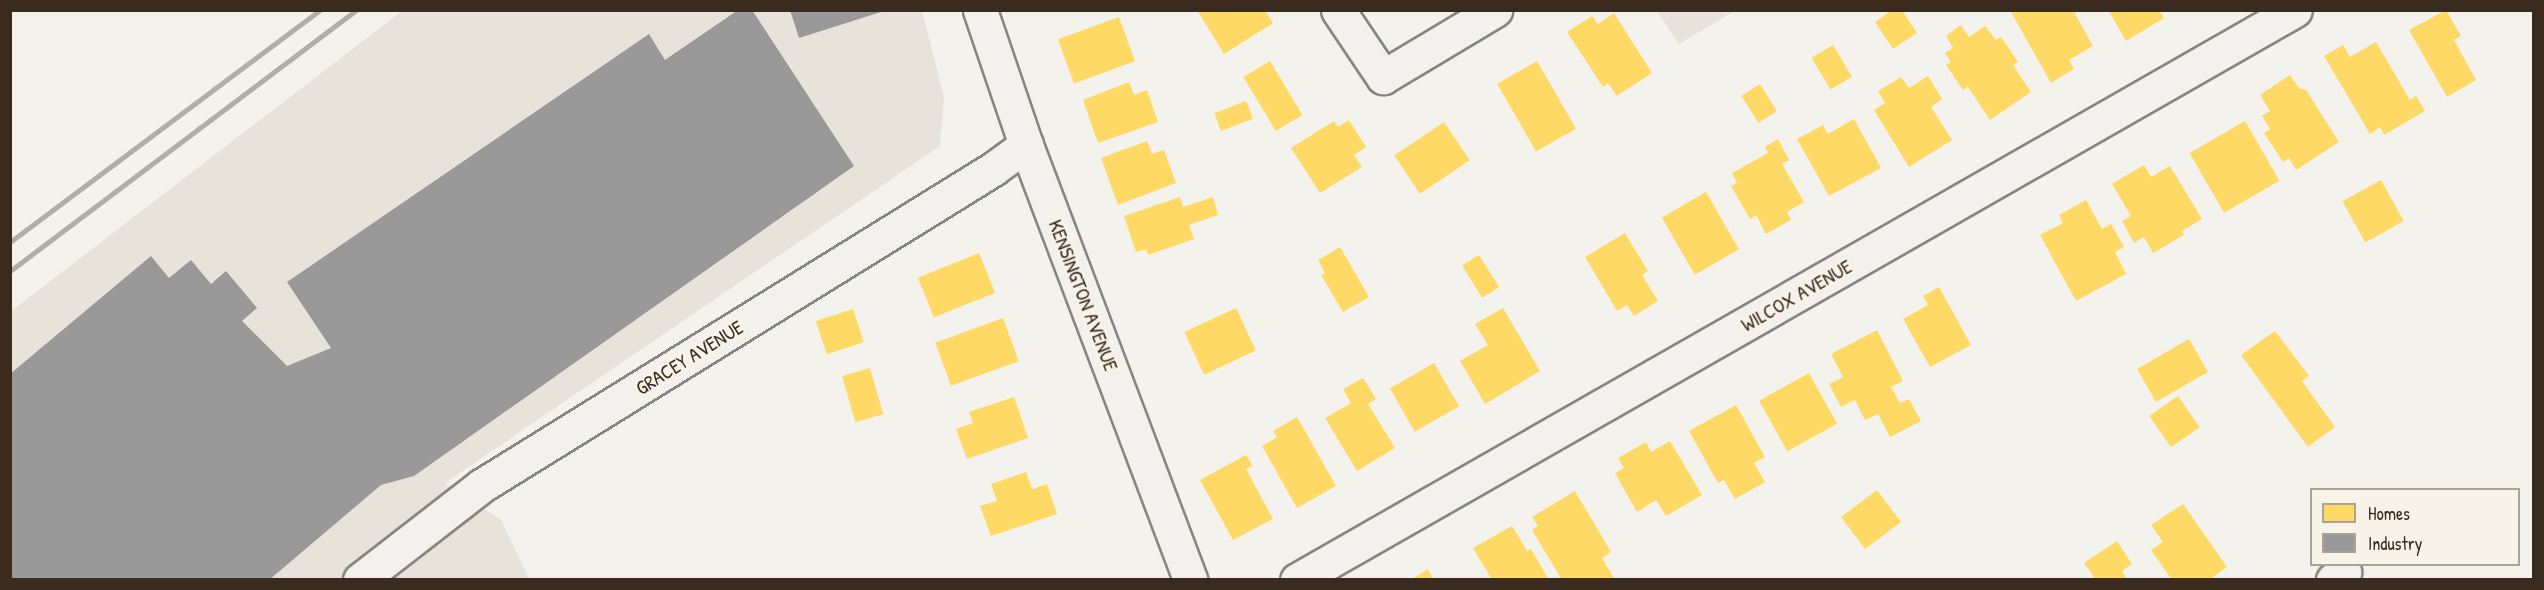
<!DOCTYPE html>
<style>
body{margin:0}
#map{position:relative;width:2544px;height:590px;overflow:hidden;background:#f4f2ec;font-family:"Patrick Hand",sans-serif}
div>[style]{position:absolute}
.built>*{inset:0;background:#e7e2da}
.homes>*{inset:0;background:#ffd966;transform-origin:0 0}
.industry>*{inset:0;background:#999}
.roads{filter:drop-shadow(2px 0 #898580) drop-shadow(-2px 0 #898580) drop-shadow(0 2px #898580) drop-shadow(0 -2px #898580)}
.minor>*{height:33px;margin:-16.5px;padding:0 16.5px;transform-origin:16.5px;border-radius:16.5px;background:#f2f1ed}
.secondary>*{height:33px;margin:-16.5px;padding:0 16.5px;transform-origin:16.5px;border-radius:16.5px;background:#f2f1ed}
.rail>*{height:4.5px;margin:-2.25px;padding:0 2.25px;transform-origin:2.25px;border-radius:2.25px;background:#b1aeaa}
span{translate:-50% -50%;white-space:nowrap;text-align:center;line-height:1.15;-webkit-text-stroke:6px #f7f3e8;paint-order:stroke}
.street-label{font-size:20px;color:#3b2a1e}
.frame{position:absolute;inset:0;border:12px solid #3b2a1e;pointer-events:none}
.legend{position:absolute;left:2310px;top:488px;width:210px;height:78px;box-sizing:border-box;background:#f7f3e8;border:2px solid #aca397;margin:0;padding:8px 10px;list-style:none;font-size:18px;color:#3b2a1e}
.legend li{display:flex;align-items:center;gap:12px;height:30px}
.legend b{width:30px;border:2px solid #aca397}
</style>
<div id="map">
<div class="built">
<i style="clip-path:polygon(402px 11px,922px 11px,944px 97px,940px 146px,445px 483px,501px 520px,529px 579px,11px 579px,10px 312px)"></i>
<i style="clip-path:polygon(1657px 11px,1734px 11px,1679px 44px)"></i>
</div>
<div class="homes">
<i style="clip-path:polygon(1197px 10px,1265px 10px,1273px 23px,1224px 54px)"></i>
<i style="clip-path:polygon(1892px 10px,1902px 10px,1917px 33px,1893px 49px,1875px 22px)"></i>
<i style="clip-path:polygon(2010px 10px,2073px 10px,2093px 46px,2069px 60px,2074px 69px,2051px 83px)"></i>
<i style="clip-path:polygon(2108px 10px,2159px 10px,2164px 18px,2126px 41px)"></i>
<i style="clip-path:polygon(2446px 10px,2461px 36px,2454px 40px,2476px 80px,2447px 97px,2409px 30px)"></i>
<i style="clip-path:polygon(1614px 13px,1652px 73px,1617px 96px,1608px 83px,1603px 87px,1567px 32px,1592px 16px,1598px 24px)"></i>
<i style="left:1119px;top:17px;width:47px;height:65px;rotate:70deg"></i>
<i style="clip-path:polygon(1961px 25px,1969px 37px,1985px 26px,1996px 40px,2001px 37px,2018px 62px,2013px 65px,2031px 92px,1990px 120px,1968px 87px,1963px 90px,1946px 65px,1951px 62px,1945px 53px,1953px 48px,1946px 36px)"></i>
<i style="clip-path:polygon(2376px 42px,2410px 100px,2416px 96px,2425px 111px,2384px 135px,2380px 127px,2370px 134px,2324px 56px,2343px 45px,2350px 57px)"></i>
<i style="left:1833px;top:45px;width:37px;height:25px;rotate:59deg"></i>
<i style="left:1270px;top:61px;width:63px;height:31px;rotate:59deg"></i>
<i style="left:1537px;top:61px;width:78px;height:46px;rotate:60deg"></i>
<i style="clip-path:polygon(2290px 75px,2299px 88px,2306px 90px,2339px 142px,2296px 170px,2289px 158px,2283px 162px,2264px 133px,2270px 129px,2262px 116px,2270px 111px,2260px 95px)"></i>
<i style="clip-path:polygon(1928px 76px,1942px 99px,1931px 107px,1952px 140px,1909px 167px,1874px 110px,1885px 103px,1878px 91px,1901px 77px,1909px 88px)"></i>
<i style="clip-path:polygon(1129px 82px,1134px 95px,1147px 90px,1158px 122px,1098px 143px,1083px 100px)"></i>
<i style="left:1760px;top:84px;width:32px;height:22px;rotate:58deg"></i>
<i style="left:1246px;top:101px;width:19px;height:34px;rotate:69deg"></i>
<i style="clip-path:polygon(1854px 119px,1881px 168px,1829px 196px,1797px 139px,1823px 125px,1828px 134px)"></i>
<i style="clip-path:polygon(1349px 120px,1366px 147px,1354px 155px,1362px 167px,1320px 193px,1291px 148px,1334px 121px,1338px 127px)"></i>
<i style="left:2245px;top:121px;width:69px;height:64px;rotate:60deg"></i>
<i style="left:1444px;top:122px;width:46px;height:60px;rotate:56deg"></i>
<i style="clip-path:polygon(1778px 139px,1789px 160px,1782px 164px,1804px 202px,1787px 212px,1791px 220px,1766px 234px,1756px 215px,1750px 219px,1731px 186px,1737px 183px,1732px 173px,1768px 153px,1765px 147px)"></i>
<i style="clip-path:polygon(1147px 141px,1152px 154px,1164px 150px,1176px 183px,1118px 205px,1101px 158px)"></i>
<i style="clip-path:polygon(2144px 165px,2151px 177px,2170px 166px,2202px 219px,2182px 231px,2184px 235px,2153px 253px,2144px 237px,2134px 243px,2122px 221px,2131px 216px,2112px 184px)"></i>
<i style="left:2381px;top:180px;width:47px;height:44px;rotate:61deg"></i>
<i style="left:1706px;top:192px;width:66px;height:51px;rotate:60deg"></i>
<i style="clip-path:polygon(1180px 197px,1183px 207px,1213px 197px,1218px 215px,1189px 225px,1194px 239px,1148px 255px,1146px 249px,1136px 252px,1124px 216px)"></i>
<i style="clip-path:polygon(2086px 200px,2102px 229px,2111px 224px,2124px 247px,2115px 252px,2126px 274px,2076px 301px,2040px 235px,2063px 223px,2059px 215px)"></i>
<i style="clip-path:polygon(1625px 233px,1648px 271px,1642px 275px,1658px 301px,1634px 316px,1627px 305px,1617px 311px,1585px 257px)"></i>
<i style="clip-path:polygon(1340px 247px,1369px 297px,1343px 312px,1321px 275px,1325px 273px,1318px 260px)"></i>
<i style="left:979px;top:253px;width:43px;height:66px;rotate:68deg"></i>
<i style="left:1479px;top:255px;width:38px;height:20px;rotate:58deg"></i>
<i style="clip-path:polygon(1939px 287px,1971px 345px,1930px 367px,1903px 319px,1928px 305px,1923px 296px)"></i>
<i style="left:1236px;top:308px;width:47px;height:57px;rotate:65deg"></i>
<i style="clip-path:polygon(1503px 308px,1540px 371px,1485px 404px,1460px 361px,1488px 345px,1475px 324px)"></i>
<i style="left:853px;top:309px;width:35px;height:39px;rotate:72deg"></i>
<i style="left:1003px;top:318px;width:46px;height:72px;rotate:70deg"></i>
<i style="clip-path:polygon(1877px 330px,1903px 381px,1891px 387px,1900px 403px,1909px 399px,1921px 421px,1890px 437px,1878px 414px,1865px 420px,1855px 400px,1841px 407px,1829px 384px,1843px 377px,1831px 354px)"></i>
<i style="clip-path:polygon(2275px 331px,2309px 376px,2302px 381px,2335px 427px,2308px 447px,2241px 355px)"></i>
<i style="left:2189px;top:339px;width:38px;height:60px;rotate:60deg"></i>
<i style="left:1434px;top:363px;width:50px;height:51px;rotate:60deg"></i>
<i style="left:870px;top:368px;width:48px;height:29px;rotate:74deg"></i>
<i style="left:1809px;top:373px;width:58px;height:57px;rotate:61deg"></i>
<i style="clip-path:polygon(1363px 378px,1376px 399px,1368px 404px,1395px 448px,1357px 471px,1325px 418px,1351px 403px,1343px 389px)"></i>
<i style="left:2178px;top:396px;width:38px;height:35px;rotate:55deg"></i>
<i style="clip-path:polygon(1014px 397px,1028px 438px,967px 459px,956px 429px,973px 423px,969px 412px)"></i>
<i style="clip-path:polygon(1736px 405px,1765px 457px,1754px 463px,1765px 482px,1735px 499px,1724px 480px,1718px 483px,1689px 431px)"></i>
<i style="clip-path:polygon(1297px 417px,1336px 486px,1297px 508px,1262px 446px,1277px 437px,1273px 431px)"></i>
<i style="clip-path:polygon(1670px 441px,1702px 495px,1666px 516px,1656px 500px,1637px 512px,1615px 473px,1624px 468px,1618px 458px,1646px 442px,1651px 452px)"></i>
<i style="clip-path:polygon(1246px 455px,1253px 466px,1246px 469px,1273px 519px,1233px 540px,1200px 480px)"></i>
<i style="clip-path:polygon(1026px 472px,1032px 489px,1047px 484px,1057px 514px,991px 536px,980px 506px,997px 501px,991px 484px)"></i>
<i style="left:1877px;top:490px;width:40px;height:45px;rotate:53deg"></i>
<i style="clip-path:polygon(1575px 491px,1611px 552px,1602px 558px,1615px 580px,1562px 580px,1532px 530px,1538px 526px,1532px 517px)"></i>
<i style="clip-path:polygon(2183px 504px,2227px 567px,2209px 580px,2172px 580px,2151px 550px,2163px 542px,2151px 525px)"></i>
<i style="clip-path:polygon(1512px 526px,1527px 551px,1531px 549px,1549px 580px,1488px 580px,1491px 578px,1473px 548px)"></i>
<i style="clip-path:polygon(2117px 541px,2132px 564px,2122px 571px,2127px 580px,2091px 580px,2094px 577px,2084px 563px)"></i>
<i style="clip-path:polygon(1428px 569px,1433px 580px,1410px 580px)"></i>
</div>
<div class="industry">
<i style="clip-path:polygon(738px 10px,752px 10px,854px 166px,414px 476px,381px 485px,269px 580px,10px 580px,10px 374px,151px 256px,169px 278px,191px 260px,211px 284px,226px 271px,257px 308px,242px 321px,287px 366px,331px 348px,287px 282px,649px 34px,665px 60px)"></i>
<i style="clip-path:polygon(790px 10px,880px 10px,881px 12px,799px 38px)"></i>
</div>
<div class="roads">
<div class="minor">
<i style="left:1338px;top:10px;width:81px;rotate:56.1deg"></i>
<i style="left:1383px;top:77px;width:131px;rotate:-30.9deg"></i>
<i style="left:360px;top:580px;width:153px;rotate:-37.8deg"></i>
<i style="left:481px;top:486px;width:602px;rotate:-31.76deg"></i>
<i style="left:993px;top:169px;width:41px;rotate:-36deg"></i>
<i style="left:1297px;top:580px;width:1149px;rotate:-29.73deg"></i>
<i style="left:2333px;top:580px;width:14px;rotate:-36deg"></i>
</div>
<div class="secondary">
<i style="left:980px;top:10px;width:143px;rotate:71.2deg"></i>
<i style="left:1026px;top:145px;width:465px;rotate:69.3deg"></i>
</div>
</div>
<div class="rail">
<i style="left:10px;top:242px;width:387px;rotate:-36.8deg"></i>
<i style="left:10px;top:271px;width:433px;rotate:-37deg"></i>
</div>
<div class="street-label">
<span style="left:1084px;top:295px;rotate:69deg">KENSINGTON AVENUE</span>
<span style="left:1796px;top:295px;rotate:-30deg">WILCOX AVENUE</span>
<span style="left:689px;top:357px;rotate:-32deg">GRACEY AVENUE</span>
</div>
<div class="frame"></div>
<ul class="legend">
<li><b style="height:16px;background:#ffd966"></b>Homes</li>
<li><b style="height:16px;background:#999"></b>Industry</li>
</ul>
</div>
